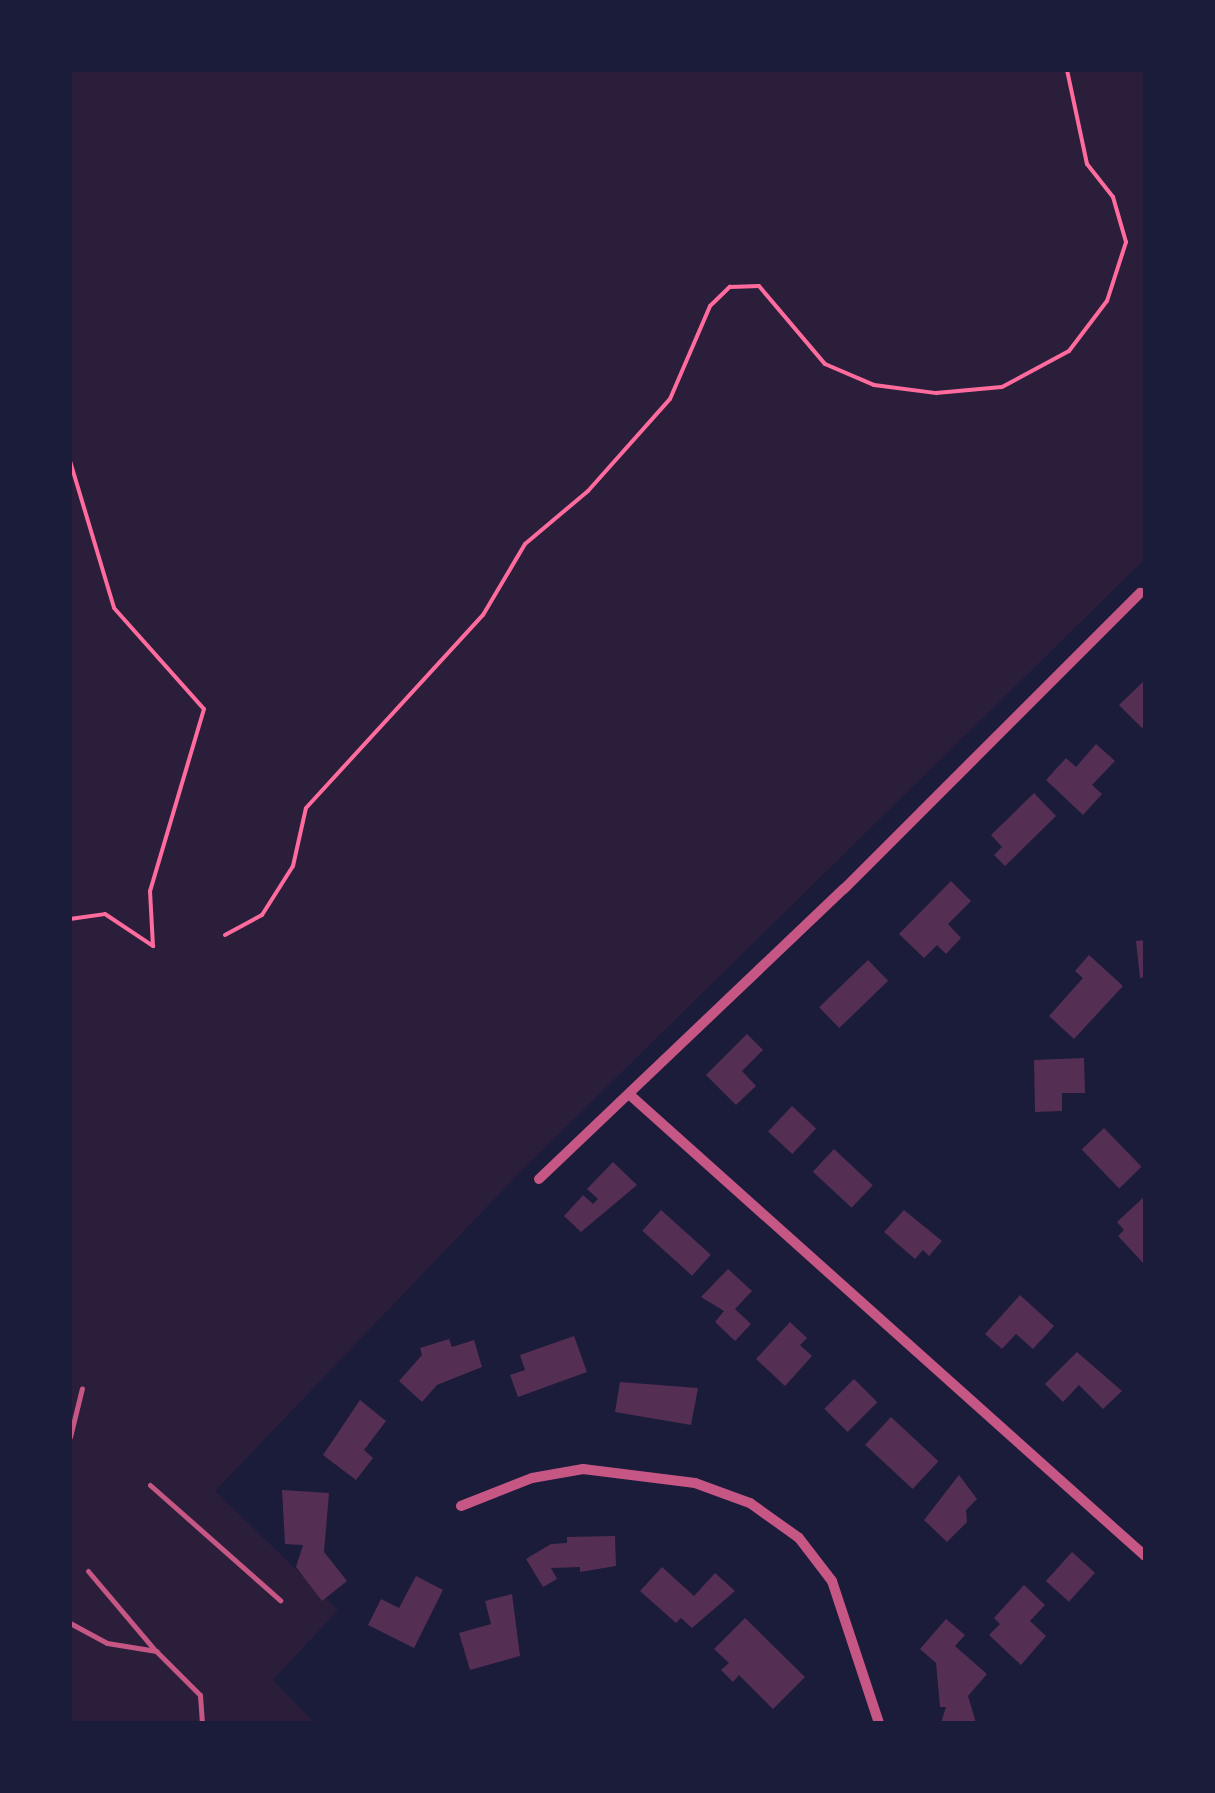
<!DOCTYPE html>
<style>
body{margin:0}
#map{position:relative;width:1215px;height:1793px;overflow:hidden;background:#1b1b3a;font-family:"PT Sans",sans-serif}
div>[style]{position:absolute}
.green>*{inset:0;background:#2a1e3b}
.building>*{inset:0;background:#542f53;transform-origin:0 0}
.path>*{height:4px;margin:-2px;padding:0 2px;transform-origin:2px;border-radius:2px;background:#ff6b9d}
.service>*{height:5px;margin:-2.5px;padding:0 2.5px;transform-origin:2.5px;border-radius:2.5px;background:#c65784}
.minor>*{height:10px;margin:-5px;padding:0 5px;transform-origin:5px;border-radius:5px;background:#c65784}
span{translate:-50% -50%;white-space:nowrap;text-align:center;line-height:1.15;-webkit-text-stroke:8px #1b1b3a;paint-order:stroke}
.frame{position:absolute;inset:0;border:72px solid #1b1b3a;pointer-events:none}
</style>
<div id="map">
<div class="green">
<i style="clip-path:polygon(70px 70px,1145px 70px,1145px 559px,524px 1168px,215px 1491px,338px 1610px,273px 1680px,315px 1723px,70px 1723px)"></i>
</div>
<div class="building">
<i style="clip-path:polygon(1145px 680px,1145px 725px,1142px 728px,1119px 705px)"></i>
<i style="clip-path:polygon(1096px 744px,1115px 761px,1092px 785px,1102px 794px,1083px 815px,1046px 780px,1066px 758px,1076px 767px)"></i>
<i style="clip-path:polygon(1034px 793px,1056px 816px,1005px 866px,994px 855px,1002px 847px,991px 835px)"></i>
<i style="clip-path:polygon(951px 881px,971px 901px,948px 924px,961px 938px,946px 954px,937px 945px,924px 958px,899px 934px)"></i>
<i style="clip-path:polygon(1145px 940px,1145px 977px,1140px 978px,1136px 941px)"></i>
<i style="clip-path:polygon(1089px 955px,1123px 986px,1074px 1039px,1049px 1016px,1083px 978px,1075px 971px)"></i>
<i style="left:868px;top:960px;width:29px;height:68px;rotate:46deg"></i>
<i style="clip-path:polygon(747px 1034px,763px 1050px,742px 1071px,756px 1086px,736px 1105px,706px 1075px)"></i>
<i style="clip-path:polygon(1084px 1058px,1085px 1093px,1062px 1093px,1062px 1111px,1035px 1112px,1034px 1060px)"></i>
<i style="left:792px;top:1106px;width:33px;height:35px;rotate:43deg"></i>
<i style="left:1104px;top:1128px;width:54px;height:31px;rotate:46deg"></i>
<i style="left:834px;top:1149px;width:53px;height:31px;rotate:43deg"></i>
<i style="clip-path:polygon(613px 1162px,637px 1185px,581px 1232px,564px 1216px,583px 1195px,593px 1204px,598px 1199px,587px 1189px)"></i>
<i style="clip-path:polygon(1145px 1196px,1145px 1265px,1118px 1236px,1124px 1230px,1117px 1222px)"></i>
<i style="left:661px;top:1210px;width:67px;height:28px;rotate:42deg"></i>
<i style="clip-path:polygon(904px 1210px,942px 1241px,929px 1256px,923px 1250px,915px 1259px,884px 1232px)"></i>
<i style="clip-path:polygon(728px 1269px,752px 1291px,735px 1309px,751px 1324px,735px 1341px,715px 1322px,724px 1311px,701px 1297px)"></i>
<i style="clip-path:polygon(1020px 1295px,1054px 1326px,1033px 1349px,1016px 1334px,1002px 1349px,985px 1334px)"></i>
<i style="clip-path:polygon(790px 1322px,807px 1338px,800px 1345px,812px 1356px,785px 1386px,756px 1359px)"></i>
<i style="clip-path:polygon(574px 1336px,587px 1372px,518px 1397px,510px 1375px,525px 1370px,520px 1355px)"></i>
<i style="clip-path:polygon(449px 1339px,452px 1347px,474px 1340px,482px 1367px,437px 1385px,422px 1402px,399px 1381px,422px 1355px,420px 1348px)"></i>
<i style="clip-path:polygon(1077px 1352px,1122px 1391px,1103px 1409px,1079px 1385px,1063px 1402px,1045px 1384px)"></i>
<i style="left:854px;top:1379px;width:33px;height:42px;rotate:45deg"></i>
<i style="clip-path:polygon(620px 1382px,698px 1388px,691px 1425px,615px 1412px)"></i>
<i style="clip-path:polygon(360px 1400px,386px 1421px,364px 1450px,373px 1458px,356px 1480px,323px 1455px)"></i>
<i style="left:891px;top:1417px;width:65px;height:38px;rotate:43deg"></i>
<i style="clip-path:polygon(959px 1475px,977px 1499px,966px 1510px,967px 1522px,947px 1542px,924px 1520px)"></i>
<i style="clip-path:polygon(282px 1490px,329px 1493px,324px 1552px,347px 1581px,322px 1601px,296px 1567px,303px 1545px,285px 1544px)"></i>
<i style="clip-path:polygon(615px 1536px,616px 1566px,580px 1572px,580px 1567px,551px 1568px,557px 1579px,543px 1587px,526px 1559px,551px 1544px,567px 1543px,567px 1537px)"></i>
<i style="left:1072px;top:1552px;width:31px;height:39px;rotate:42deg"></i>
<i style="clip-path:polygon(662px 1567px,694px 1596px,715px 1573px,735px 1591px,692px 1628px,681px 1618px,676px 1623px,640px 1591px)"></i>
<i style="clip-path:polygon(416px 1576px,443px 1590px,414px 1648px,368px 1625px,381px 1599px,399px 1608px)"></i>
<i style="clip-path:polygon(1024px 1585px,1045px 1605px,1030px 1621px,1046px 1636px,1021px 1665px,989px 1635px,1000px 1624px,994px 1618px)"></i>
<i style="clip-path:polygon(512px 1594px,520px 1656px,470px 1670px,459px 1633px,491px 1624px,485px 1601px)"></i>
<i style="clip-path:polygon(745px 1618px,805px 1677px,773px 1709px,739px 1675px,733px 1682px,721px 1670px,729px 1663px,714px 1649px)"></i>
<i style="clip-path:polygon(946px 1619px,965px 1635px,955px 1646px,987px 1674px,968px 1696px,976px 1723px,941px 1723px,946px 1707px,940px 1707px,936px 1663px,920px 1649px)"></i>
</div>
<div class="path">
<i style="left:70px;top:461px;width:153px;rotate:73.3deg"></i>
<i style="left:114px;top:608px;width:135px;rotate:48.3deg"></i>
<i style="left:204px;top:709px;width:190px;rotate:106.5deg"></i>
<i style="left:150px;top:891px;width:55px;rotate:86.9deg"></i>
<i style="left:70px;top:919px;width:35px;rotate:-8deg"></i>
<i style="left:105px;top:914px;width:58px;rotate:33.7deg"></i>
<i style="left:225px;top:935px;width:42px;rotate:-28.4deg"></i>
<i style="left:262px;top:915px;width:58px;rotate:-57.7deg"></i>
<i style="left:293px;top:866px;width:59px;rotate:-77.4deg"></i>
<i style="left:306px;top:808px;width:262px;rotate:-47.5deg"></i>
<i style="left:483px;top:615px;width:82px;rotate:-59.4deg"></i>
<i style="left:525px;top:544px;width:82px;rotate:-40.1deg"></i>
<i style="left:588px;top:491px;width:123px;rotate:-48.3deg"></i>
<i style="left:670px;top:399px;width:101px;rotate:-66.7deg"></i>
<i style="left:710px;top:306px;width:28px;rotate:-44deg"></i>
<i style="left:730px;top:287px;width:29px;rotate:-2deg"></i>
<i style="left:759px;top:286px;width:102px;rotate:49.8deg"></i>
<i style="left:825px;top:364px;width:53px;rotate:23.2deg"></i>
<i style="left:874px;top:385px;width:63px;rotate:7.4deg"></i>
<i style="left:936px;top:393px;width:66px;rotate:-5.2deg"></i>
<i style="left:1002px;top:387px;width:76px;rotate:-28.2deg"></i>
<i style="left:1069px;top:351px;width:63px;rotate:-52.8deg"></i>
<i style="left:1107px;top:301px;width:62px;rotate:-72.1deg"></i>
<i style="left:1126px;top:242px;width:47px;rotate:-106.1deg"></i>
<i style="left:1113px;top:197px;width:42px;rotate:-128.2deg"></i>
<i style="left:1087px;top:164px;width:96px;rotate:-102deg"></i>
</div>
<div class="service">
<i style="left:70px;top:1437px;width:50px;rotate:-76.2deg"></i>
<i style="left:150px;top:1485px;width:174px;rotate:41.5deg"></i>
<i style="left:88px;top:1571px;width:102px;rotate:49.8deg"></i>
<i style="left:70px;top:1623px;width:42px;rotate:28.4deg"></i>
<i style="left:107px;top:1643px;width:50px;rotate:9.3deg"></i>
<i style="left:156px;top:1651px;width:62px;rotate:45deg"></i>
<i style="left:200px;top:1695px;width:28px;rotate:86deg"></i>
</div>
<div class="minor">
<i style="left:630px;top:1095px;width:691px;rotate:41.83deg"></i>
<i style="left:539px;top:1179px;width:421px;rotate:-43.6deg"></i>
<i style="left:844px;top:889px;width:419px;rotate:-45deg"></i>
<i style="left:461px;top:1506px;width:76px;rotate:-21.5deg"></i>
<i style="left:532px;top:1478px;width:52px;rotate:-10deg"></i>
<i style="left:583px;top:1469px;width:113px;rotate:7.1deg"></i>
<i style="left:695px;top:1483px;width:59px;rotate:20deg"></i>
<i style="left:750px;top:1503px;width:60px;rotate:35.5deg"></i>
<i style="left:799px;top:1538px;width:54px;rotate:52.5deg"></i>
<i style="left:832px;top:1581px;width:150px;rotate:71.7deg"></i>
</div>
<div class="frame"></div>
</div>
